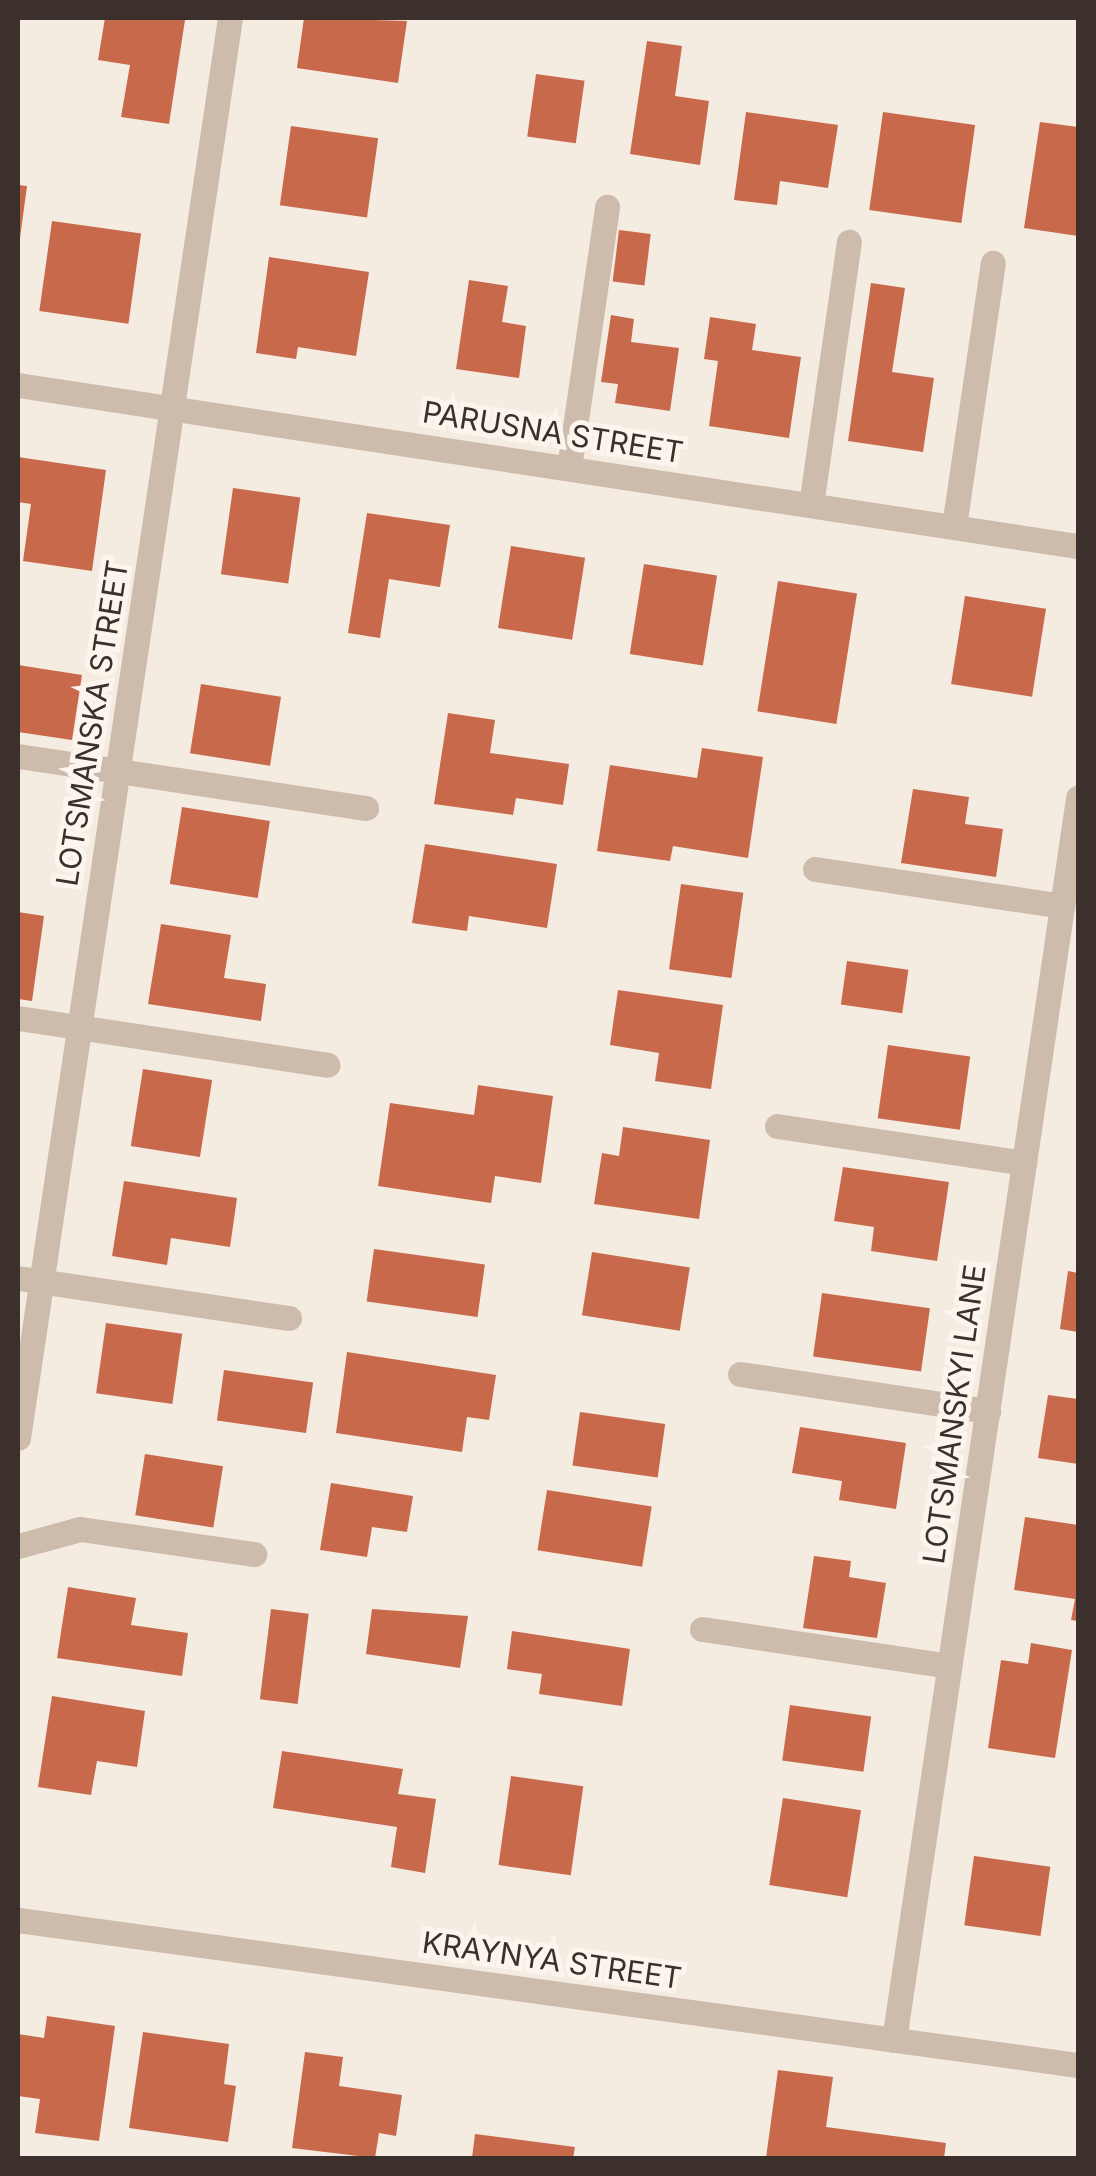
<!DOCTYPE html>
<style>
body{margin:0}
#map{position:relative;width:1096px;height:2176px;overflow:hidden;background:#f4ebe1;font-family:Inter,sans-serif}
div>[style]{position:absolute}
.building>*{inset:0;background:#c8694b;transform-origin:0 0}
.service>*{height:25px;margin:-12.5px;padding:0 12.5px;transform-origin:12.5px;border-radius:12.5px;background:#cdbbac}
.minor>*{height:25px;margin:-12.5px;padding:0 12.5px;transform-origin:12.5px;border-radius:12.5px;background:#cdbbac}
span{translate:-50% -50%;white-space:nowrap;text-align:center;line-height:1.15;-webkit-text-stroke:10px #fbf5ee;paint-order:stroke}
.street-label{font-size:30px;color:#3b302b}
.frame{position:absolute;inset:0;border:20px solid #3b302b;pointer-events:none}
</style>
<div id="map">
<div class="building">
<i style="clip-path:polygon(105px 18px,185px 20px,169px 124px,121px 117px,130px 65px,98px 60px)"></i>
<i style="clip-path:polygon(304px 18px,407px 21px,398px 83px,297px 68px)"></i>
<i style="clip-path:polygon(647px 41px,682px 46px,675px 96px,709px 101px,700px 165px,630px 154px)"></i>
<i style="left:536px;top:74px;width:49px;height:63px;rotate:8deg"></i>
<i style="clip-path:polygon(746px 112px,838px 125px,828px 188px,780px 181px,777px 205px,734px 200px)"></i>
<i style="left:883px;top:112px;width:93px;height:99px;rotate:8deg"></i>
<i style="clip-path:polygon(1040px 122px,1078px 127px,1078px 236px,1024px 228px)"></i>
<i style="left:291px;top:126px;width:88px;height:80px;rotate:8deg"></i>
<i style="clip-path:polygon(18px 185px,27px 186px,20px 238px,18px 238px)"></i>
<i style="left:52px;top:221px;width:90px;height:91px;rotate:8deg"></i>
<i style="left:619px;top:230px;width:32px;height:52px;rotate:7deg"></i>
<i style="clip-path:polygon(269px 257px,369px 272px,356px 356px,298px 347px,296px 359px,256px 353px)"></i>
<i style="clip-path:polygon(469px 280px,508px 286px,502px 322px,526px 326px,519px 378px,456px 369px)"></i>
<i style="clip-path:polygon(871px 283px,905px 288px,892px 372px,934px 378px,923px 452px,848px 441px)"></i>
<i style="clip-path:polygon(611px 315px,634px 319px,631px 342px,679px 348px,670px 411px,615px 403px,618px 384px,601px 382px)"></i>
<i style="clip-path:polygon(710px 317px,756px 324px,752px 350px,801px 357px,789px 438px,709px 426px,718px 361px,704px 359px)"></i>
<i style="clip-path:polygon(18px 457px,106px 470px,92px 571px,23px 561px,31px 504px,18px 502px)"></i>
<i style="left:233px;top:488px;width:68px;height:87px;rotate:8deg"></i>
<i style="clip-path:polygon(367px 513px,450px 525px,440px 587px,389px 579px,380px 638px,348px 633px)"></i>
<i style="left:511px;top:546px;width:75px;height:83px;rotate:9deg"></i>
<i style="left:644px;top:564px;width:74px;height:91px;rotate:9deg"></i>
<i style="left:778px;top:581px;width:80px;height:132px;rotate:9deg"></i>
<i style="left:965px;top:596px;width:82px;height:89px;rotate:9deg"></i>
<i style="clip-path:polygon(18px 665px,82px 675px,72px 740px,18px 732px)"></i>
<i style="left:201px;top:684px;width:81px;height:70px;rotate:9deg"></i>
<i style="clip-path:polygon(448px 713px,495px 720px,490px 753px,569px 764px,563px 805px,516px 798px,513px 815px,434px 804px)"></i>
<i style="clip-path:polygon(702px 748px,763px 757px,748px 858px,673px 846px,670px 861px,597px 851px,610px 765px,697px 778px)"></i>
<i style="clip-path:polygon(913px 789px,969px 797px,965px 824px,1003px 829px,996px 877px,901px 863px)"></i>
<i style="left:182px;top:807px;width:89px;height:78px;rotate:9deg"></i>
<i style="clip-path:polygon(425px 844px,557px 864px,547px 928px,469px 916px,467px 931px,412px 923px)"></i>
<i style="left:681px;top:884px;width:63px;height:86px;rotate:8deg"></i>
<i style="clip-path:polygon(18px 912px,44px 916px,32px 1001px,18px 999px)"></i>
<i style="clip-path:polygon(161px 924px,231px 935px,224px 978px,266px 984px,261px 1021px,148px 1004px)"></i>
<i style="left:847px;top:961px;width:62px;height:44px;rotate:8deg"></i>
<i style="clip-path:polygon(618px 990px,723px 1005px,711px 1089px,655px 1081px,659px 1053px,610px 1045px)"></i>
<i style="left:888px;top:1045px;width:83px;height:74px;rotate:8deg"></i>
<i style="left:143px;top:1069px;width:70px;height:78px;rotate:9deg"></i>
<i style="clip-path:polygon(478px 1085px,553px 1096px,541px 1183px,495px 1176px,491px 1203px,378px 1186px,390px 1103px,474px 1115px)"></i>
<i style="clip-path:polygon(623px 1127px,710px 1140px,699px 1219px,594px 1204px,602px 1153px,619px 1156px)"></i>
<i style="clip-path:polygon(843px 1167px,949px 1182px,937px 1261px,871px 1251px,874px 1227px,834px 1221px)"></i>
<i style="clip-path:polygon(124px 1181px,237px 1198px,230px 1247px,171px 1238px,167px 1265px,112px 1256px)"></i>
<i style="left:374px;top:1249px;width:112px;height:53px;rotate:8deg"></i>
<i style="left:592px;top:1252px;width:99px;height:64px;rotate:9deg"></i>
<i style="clip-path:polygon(1068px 1271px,1078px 1273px,1078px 1332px,1060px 1329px)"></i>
<i style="left:822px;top:1293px;width:109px;height:64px;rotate:8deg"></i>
<i style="left:106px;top:1323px;width:77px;height:71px;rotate:8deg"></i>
<i style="clip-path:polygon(347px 1352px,496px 1375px,489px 1420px,467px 1417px,462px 1452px,336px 1433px)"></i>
<i style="left:224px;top:1370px;width:90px;height:51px;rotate:8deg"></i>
<i style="clip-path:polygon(1048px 1395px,1078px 1399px,1078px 1464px,1038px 1458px)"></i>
<i style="left:580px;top:1412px;width:86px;height:54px;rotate:8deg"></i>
<i style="clip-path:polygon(800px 1427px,906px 1443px,896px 1509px,839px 1500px,842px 1481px,792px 1473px)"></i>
<i style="left:145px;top:1454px;width:79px;height:62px;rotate:9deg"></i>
<i style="clip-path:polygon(331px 1483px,413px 1496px,407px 1532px,372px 1527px,367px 1557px,320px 1550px)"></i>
<i style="left:547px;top:1490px;width:106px;height:61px;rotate:9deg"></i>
<i style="clip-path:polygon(1025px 1517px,1078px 1525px,1078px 1621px,1071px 1620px,1075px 1599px,1014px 1590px)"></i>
<i style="clip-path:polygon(814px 1556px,851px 1561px,849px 1577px,886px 1583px,877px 1638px,803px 1628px)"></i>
<i style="clip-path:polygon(68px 1587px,136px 1598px,131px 1625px,188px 1633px,182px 1676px,57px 1658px)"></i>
<i style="left:271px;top:1609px;width:38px;height:91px;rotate:7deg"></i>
<i style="clip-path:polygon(372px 1609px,468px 1616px,460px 1668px,366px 1654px)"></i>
<i style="clip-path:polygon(512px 1631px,630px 1649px,622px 1706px,539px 1694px,542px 1674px,507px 1669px)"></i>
<i style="clip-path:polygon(1031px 1643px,1072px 1650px,1055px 1758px,988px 1748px,1001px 1660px,1028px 1664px)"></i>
<i style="clip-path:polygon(52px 1696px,145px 1711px,137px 1767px,97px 1761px,91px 1795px,38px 1787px)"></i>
<i style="left:790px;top:1705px;width:82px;height:56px;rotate:8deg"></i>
<i style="clip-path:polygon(282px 1751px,403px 1769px,398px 1794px,436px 1799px,425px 1873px,391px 1867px,397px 1827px,273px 1808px)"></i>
<i style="left:511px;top:1776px;width:73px;height:90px;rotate:8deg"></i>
<i style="left:783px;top:1798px;width:79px;height:88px;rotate:9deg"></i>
<i style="left:974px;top:1856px;width:77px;height:70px;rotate:8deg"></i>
<i style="clip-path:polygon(47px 2016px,115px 2026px,99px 2141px,35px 2133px,40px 2099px,18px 2096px,18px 2034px,44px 2038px)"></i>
<i style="clip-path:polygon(143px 2032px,229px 2044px,224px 2084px,236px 2086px,228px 2142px,129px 2128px)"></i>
<i style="clip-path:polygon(305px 2052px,343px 2057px,339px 2086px,402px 2095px,396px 2136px,379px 2133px,375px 2158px,292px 2148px)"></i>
<i style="clip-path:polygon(778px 2070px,833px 2077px,826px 2127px,946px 2143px,944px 2158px,766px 2158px)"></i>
<i style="clip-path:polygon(475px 2134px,575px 2147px,573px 2158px,472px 2158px)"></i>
</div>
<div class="service">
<i style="left:569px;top:468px;width:264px;rotate:-81.7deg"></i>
<i style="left:811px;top:505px;width:266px;rotate:-81.8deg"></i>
<i style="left:954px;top:526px;width:266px;rotate:-81.6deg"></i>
<i style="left:18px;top:756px;width:352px;rotate:8.5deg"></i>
<i style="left:815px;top:869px;width:250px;rotate:8.5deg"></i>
<i style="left:18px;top:1018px;width:313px;rotate:8.6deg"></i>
<i style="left:777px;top:1126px;width:250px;rotate:8.5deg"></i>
<i style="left:18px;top:1278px;width:274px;rotate:8.4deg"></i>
<i style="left:740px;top:1374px;width:251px;rotate:8.5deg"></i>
<i style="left:18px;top:1546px;width:64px;rotate:-15.3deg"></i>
<i style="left:80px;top:1529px;width:176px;rotate:8.2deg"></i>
<i style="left:702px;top:1629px;width:250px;rotate:8.5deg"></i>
</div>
<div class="minor">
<i style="left:18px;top:385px;width:1072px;rotate:8.64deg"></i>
<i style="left:18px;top:1438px;width:1436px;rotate:-81.51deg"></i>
<i style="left:18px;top:1920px;width:1070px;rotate:7.79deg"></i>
<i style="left:894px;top:2040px;width:1256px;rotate:-81.57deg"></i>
</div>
<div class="street-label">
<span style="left:553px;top:432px;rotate:9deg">PARUSNA STREET</span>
<span style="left:92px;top:723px;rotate:-81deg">LOTSMANSKA STREET</span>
<span style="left:954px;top:1414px;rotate:-82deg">LOTSMANSKYI LANE</span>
<span style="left:552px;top:1960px;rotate:8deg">KRAYNYA STREET</span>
</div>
<div class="frame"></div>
</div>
